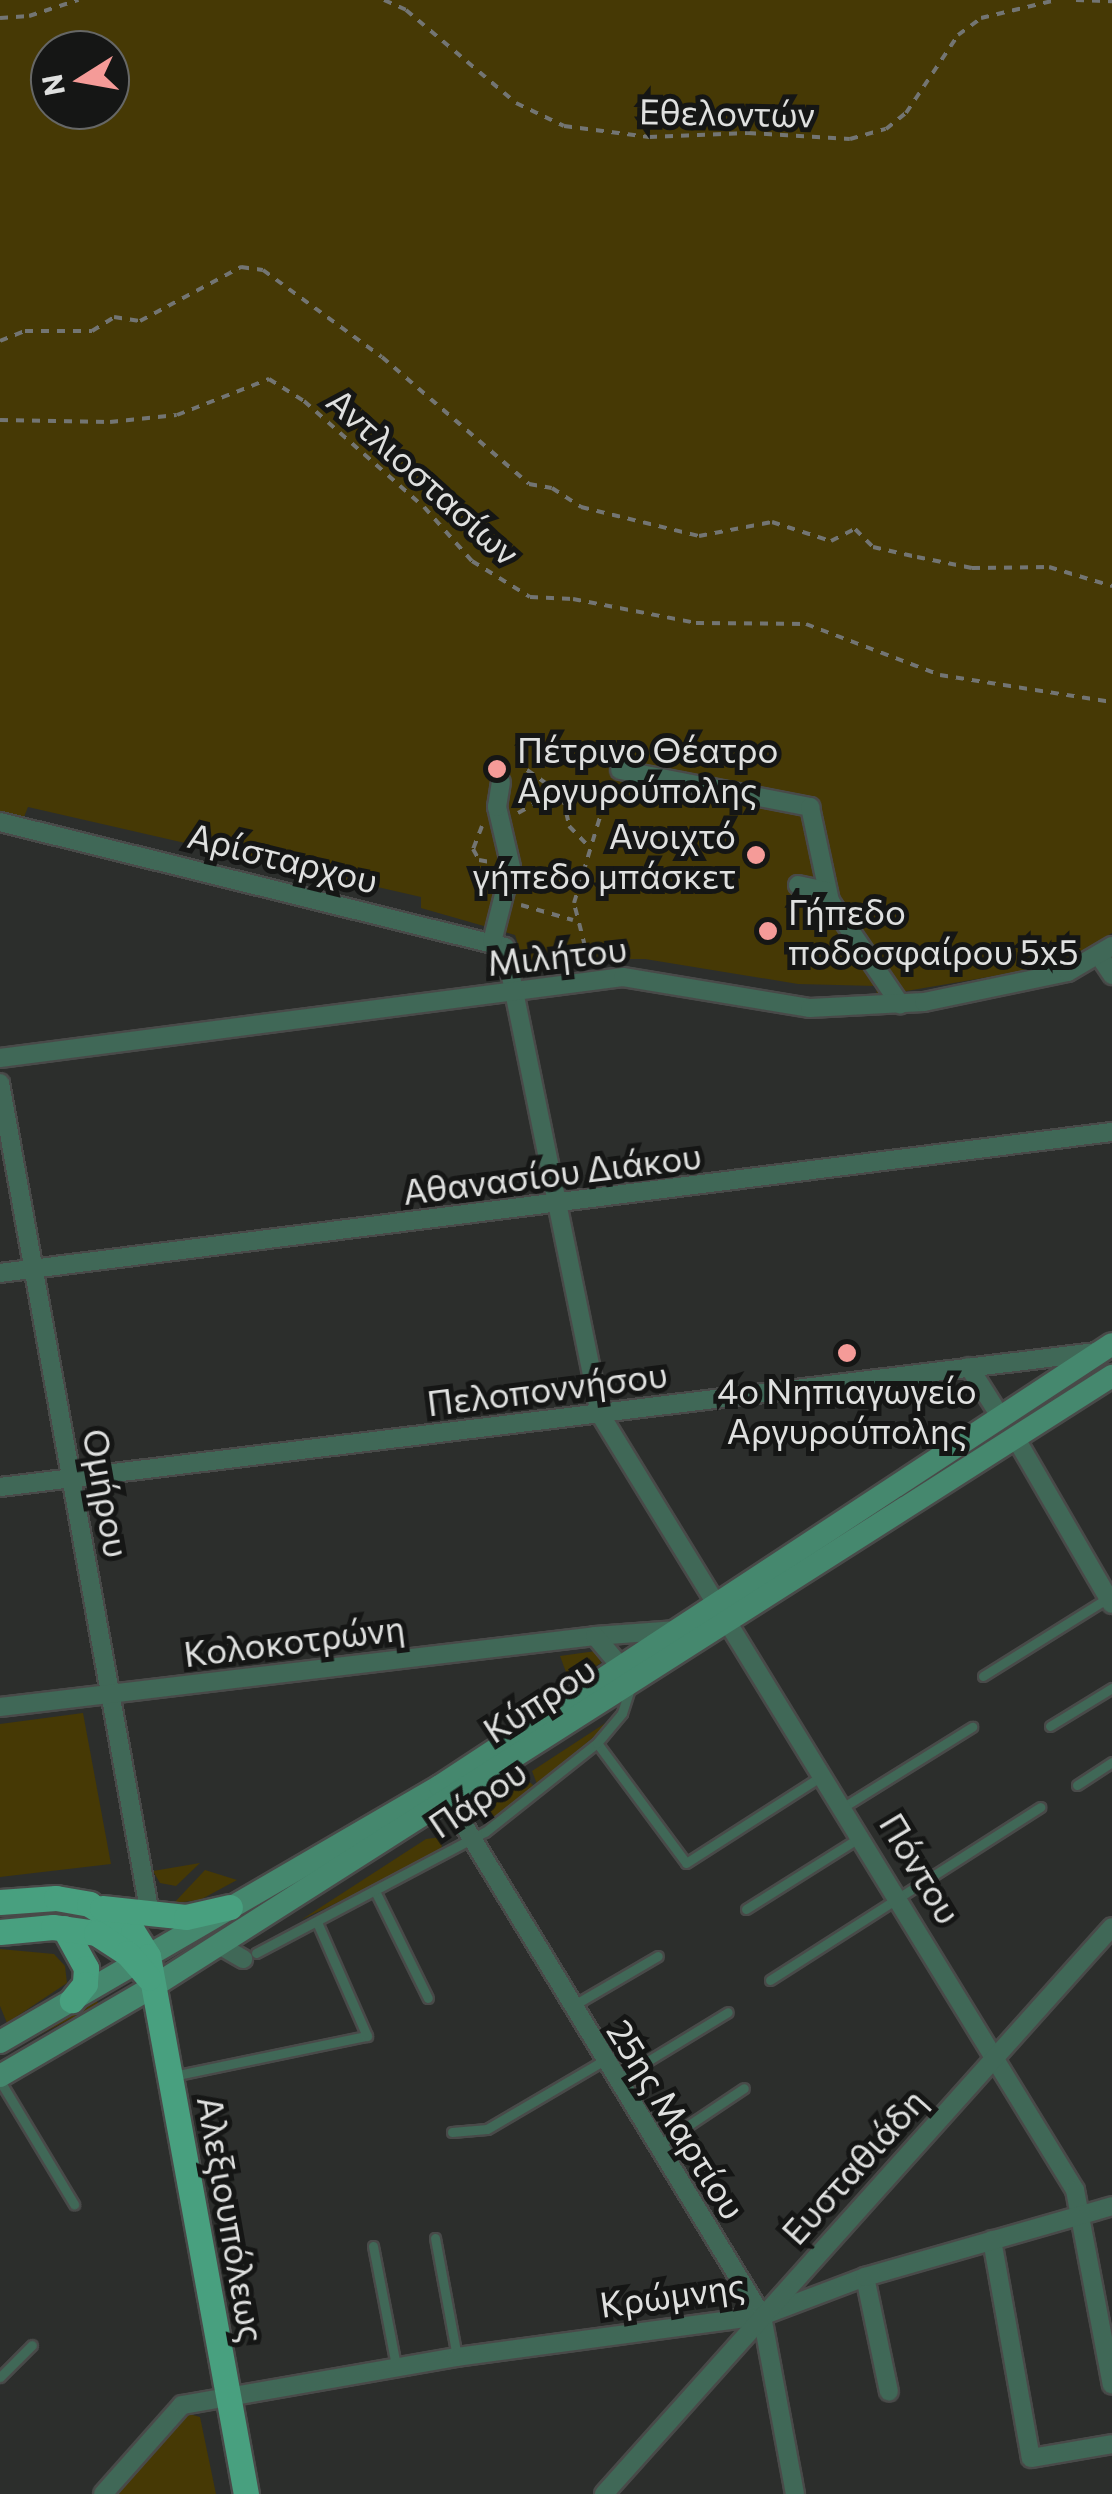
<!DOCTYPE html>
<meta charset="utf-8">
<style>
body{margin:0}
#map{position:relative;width:1112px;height:2494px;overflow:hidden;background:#2c2e2c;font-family:Commissioner,sans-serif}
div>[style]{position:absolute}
.green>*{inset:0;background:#463905;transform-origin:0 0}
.path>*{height:4px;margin-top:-2px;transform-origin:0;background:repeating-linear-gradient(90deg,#737573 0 8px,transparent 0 16px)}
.roads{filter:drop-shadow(2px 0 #494a49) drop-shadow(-2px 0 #494a49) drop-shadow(0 2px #494a49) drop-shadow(0 -2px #494a49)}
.lane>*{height:9px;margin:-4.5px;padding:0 4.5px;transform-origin:4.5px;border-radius:4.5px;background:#406857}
.street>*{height:18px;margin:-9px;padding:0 9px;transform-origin:9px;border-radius:9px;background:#406857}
.secondary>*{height:22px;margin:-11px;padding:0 11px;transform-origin:11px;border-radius:11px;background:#45886e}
.primary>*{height:25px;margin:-12.5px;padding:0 12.5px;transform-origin:12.5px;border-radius:12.5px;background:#48a07f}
.dots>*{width:28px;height:28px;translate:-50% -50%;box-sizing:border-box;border:5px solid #151615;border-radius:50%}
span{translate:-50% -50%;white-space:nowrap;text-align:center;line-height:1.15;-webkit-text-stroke:10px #151615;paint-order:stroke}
.street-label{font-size:35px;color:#dfe0df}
.poi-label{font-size:35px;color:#dfe0df}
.left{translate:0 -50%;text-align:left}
.right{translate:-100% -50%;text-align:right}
.north{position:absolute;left:30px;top:30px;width:100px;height:100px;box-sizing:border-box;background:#151615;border:2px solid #666766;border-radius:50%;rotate:259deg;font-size:28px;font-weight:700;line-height:40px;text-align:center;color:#dfe0df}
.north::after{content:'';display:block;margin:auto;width:35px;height:45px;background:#f59b98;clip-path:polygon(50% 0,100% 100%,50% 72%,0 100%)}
</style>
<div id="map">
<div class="green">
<i style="clip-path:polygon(evenodd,0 0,1112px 0,1112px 933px,1059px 965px,877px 996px,876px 986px,798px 984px,645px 959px,601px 959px,528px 974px,515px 935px,421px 908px,421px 897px,28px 807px,24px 817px,0 812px,0 0,50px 50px,110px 50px,110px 110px,50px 110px,50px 50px)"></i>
<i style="clip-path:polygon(596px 1651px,601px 1663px,570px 1683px,560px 1656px)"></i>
<i style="clip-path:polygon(83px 1713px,111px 1864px,0 1877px,0 1724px)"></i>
<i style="clip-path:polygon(610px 1720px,612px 1722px,537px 1784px,532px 1771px)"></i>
<i style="clip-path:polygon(523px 1776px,534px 1786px,493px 1820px,480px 1820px,483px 1802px)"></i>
<i style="clip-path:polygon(441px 1837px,442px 1851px,434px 1856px,301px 1920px,426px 1839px)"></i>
<i style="clip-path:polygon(200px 1863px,176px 1886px,160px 1883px,153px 1871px)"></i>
<i style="clip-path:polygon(205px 1870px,237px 1880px,200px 1900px,174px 1903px)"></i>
<i style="clip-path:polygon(0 1949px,54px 1954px,65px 1966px,67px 1983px,7px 2023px,0 2006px)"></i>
<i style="left:97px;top:2001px;width:4px;height:112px;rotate:63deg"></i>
<i style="clip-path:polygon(189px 2414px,200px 2417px,216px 2494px,117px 2494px)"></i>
</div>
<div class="path">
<i style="left:384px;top:0;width:24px;rotate:24deg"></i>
<i style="left:406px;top:10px;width:144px;rotate:40.2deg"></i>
<i style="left:516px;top:103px;width:53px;rotate:25.6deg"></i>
<i style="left:564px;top:126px;width:86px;rotate:7.4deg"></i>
<i style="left:649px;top:137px;width:99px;rotate:-2.3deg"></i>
<i style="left:748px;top:133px;width:102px;rotate:3.4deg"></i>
<i style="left:850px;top:139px;width:37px;rotate:-16deg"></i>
<i style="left:886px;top:129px;width:26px;rotate:-39deg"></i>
<i style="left:906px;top:113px;width:94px;rotate:-56.3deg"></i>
<i style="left:958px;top:35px;width:29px;rotate:-36deg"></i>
<i style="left:981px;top:18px;width:77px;rotate:-13.5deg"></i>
<i style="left:1076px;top:0;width:36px;rotate:2deg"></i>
<i style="left:0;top:18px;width:29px;rotate:-4deg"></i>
<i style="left:29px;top:16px;width:52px;rotate:-18.1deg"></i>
<i style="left:0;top:341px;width:27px;rotate:-22deg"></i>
<i style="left:25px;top:331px;width:67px"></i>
<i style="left:92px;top:331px;width:26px;rotate:-32deg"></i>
<i style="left:114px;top:317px;width:26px;rotate:9deg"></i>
<i style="left:140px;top:321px;width:115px;rotate:-28.1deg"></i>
<i style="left:241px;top:267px;width:22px;rotate:8deg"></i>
<i style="left:263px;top:270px;width:147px;rotate:36.2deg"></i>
<i style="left:382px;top:357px;width:194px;rotate:40.8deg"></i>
<i style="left:529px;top:484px;width:23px;rotate:10deg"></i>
<i style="left:552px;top:488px;width:35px;rotate:33deg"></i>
<i style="left:581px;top:507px;width:122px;rotate:13.8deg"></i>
<i style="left:699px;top:536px;width:74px;rotate:-10.9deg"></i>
<i style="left:772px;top:522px;width:62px;rotate:17.9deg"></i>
<i style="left:831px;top:541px;width:27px;rotate:-27deg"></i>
<i style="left:855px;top:529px;width:25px;rotate:45deg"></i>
<i style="left:873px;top:547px;width:45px;rotate:12.8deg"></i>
<i style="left:917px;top:557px;width:56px;rotate:11.3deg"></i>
<i style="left:972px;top:568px;width:77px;rotate:-0.7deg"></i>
<i style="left:1049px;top:567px;width:66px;rotate:16.8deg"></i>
<i style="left:0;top:420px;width:110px;rotate:1deg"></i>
<i style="left:110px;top:422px;width:67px;rotate:-6deg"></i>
<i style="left:177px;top:415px;width:99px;rotate:-21.4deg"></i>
<i style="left:269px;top:379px;width:41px;rotate:32.2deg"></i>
<i style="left:304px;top:401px;width:160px;rotate:41.5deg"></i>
<i style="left:424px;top:507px;width:72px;rotate:48.4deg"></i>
<i style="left:472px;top:561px;width:68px;rotate:31.8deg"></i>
<i style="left:530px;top:597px;width:43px;rotate:2.7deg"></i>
<i style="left:573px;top:599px;width:125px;rotate:11deg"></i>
<i style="left:696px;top:623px;width:110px;rotate:0.5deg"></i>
<i style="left:806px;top:624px;width:143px;rotate:20.8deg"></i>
<i style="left:940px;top:675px;width:174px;rotate:8.9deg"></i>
<i style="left:527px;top:770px;width:49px;rotate:35deg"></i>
<i style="left:567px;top:798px;width:37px;rotate:-2deg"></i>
<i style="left:563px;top:797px;width:30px;rotate:78deg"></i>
<i style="left:569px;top:826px;width:28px;rotate:46deg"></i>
<i style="left:518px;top:813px;width:43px;rotate:-28.9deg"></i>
<i style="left:482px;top:826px;width:25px;rotate:111deg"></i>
<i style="left:473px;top:849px;width:13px;rotate:61deg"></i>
<i style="left:479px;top:860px;width:11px;rotate:10deg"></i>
<i style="left:521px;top:905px;width:54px;rotate:16.1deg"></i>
<i style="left:589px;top:962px;width:61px;rotate:-104.3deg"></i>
<i style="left:574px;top:903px;width:124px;rotate:-73.2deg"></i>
</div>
<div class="roads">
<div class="lane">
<i style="left:983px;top:1676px;width:147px;rotate:-32deg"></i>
<i style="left:1050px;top:1726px;width:73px;rotate:-31.5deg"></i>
<i style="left:597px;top:1743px;width:149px;rotate:53.4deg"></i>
<i style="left:686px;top:1863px;width:163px;rotate:-32.7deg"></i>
<i style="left:1077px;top:1785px;width:42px;rotate:-33.3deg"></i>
<i style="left:845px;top:1806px;width:150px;rotate:-31.9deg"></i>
<i style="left:376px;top:1893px;width:117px;rotate:63.7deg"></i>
<i style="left:746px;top:1909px;width:137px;rotate:-32.2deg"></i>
<i style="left:256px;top:1953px;width:259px;rotate:-27.9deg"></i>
<i style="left:485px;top:1832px;width:143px;rotate:-38.5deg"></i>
<i style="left:597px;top:1743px;width:39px;rotate:-50deg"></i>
<i style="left:622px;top:1713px;width:26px;rotate:-72deg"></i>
<i style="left:770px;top:1980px;width:321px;rotate:-32.6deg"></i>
<i style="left:574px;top:2005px;width:97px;rotate:-30.3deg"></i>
<i style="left:173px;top:2076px;width:198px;rotate:-11.7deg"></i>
<i style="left:367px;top:2036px;width:124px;rotate:-113.7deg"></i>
<i style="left:0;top:2081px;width:144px;rotate:59deg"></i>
<i style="left:615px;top:2081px;width:132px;rotate:-31.4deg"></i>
<i style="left:452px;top:2132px;width:35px;rotate:-5deg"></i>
<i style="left:487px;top:2129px;width:134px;rotate:-30.4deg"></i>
<i style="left:659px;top:2145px;width:102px;rotate:-33.8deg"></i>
<i style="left:435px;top:2238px;width:121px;rotate:79.5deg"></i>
<i style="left:373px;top:2246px;width:122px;rotate:79.1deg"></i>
<i style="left:0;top:2377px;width:45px;rotate:-45deg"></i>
</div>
<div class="street">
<i style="left:620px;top:770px;width:194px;rotate:11deg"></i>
<i style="left:810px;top:807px;width:96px;rotate:78deg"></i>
<i style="left:830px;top:901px;width:125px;rotate:55.8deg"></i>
<i style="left:0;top:822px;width:520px;rotate:13.9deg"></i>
<i style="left:505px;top:947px;width:477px;rotate:78.5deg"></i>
<i style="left:600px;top:1414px;width:910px;rotate:58.53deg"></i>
<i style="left:1075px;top:2190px;width:198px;rotate:79.3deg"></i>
<i style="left:798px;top:885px;width:30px;rotate:12deg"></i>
<i style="left:492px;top:942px;width:77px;rotate:-75.8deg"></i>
<i style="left:511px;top:867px;width:62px;rotate:-103.1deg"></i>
<i style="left:497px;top:807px;width:25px;rotate:-81deg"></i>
<i style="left:1100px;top:957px;width:22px;rotate:56deg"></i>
<i style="left:0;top:1058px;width:628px;rotate:-7.41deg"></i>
<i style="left:623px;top:977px;width:190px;rotate:9.4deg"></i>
<i style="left:810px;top:1008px;width:114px;rotate:-3deg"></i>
<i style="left:924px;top:1002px;width:147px;rotate:-11.8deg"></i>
<i style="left:1068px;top:972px;width:51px;rotate:-30.6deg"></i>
<i style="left:0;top:1083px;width:844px;rotate:79.77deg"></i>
<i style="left:0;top:1273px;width:1121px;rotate:-7.23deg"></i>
<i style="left:969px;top:1367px;width:58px;rotate:57.7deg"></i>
<i style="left:1015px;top:1437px;width:193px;rotate:59.9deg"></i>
<i style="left:0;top:1487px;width:1104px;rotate:-7.02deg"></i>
<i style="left:595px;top:1636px;width:82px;rotate:-4.2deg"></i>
<i style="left:0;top:1707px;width:599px;rotate:-6.8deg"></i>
<i style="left:595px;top:1636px;width:39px;rotate:50deg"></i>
<i style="left:448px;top:1799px;width:605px;rotate:58.73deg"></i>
<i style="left:762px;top:2316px;width:181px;rotate:79.5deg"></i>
<i style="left:219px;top:1945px;width:28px;rotate:30deg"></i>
<i style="left:992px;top:2240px;width:221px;rotate:79.9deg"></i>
<i style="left:1031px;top:2458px;width:82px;rotate:-9.8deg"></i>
<i style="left:865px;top:2277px;width:117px;rotate:78.2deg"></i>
<i style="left:103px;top:2494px;width:119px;rotate:-48.4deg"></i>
<i style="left:182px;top:2405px;width:279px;rotate:-9.9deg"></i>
<i style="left:457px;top:2357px;width:308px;rotate:-7.7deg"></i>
<i style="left:762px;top:2316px;width:110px;rotate:-20.7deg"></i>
<i style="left:865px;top:2277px;width:257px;rotate:-16deg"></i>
<i style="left:604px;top:2494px;width:761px;rotate:-48.14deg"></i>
</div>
<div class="secondary">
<i style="left:0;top:2042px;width:509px;rotate:-30.19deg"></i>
<i style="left:440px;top:1786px;width:804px;rotate:-33.33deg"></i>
<i style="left:0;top:2076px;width:178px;rotate:-30.3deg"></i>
<i style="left:154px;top:1986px;width:1136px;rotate:-32.49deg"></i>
</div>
<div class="primary">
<i style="left:0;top:1902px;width:56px;rotate:-4.1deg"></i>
<i style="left:56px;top:1898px;width:34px;rotate:10deg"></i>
<i style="left:89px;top:1904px;width:52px;rotate:32.5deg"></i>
<i style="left:133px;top:1932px;width:28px;rotate:58deg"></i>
<i style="left:148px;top:1956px;width:547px;rotate:79.68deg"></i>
<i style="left:102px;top:1908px;width:84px;rotate:6.1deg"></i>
<i style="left:186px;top:1917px;width:45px;rotate:-12.8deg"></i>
<i style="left:64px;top:1928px;width:46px;rotate:61.2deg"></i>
<i style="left:86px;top:1968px;width:16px;rotate:94deg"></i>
<i style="left:85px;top:1984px;width:21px;rotate:129deg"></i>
<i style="left:0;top:1932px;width:53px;rotate:-5.4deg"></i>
<i style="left:53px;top:1927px;width:43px;rotate:7.9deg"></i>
<i style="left:96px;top:1933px;width:37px;rotate:33deg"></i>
<i style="left:127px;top:1953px;width:33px;rotate:49deg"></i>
</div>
</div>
<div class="dots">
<i style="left:497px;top:769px;background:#f59b98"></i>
<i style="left:756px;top:855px;background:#f59b98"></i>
<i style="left:768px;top:931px;background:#f59b98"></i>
<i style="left:847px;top:1353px;background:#f59b98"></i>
</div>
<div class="street-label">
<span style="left:727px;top:112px;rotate:1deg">Εθελοντών</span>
<span style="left:424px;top:476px;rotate:42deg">Αντλιοστασίων</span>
<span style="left:283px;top:857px;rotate:14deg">Αρίσταρχου</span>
<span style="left:557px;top:955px;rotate:-6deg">Μιλήτου</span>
<span style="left:552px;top:1173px;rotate:-7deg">Αθανασίου Διάκου</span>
<span style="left:547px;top:1388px;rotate:-7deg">Πελοποννήσου</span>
<span style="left:107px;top:1493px;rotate:80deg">Ομήρου</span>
<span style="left:294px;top:1640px;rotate:-7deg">Κολοκοτρώνη</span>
<span style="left:539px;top:1699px;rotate:-33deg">Κύπρου</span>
<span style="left:477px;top:1798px;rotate:-34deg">Πάρου</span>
<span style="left:921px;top:1868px;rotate:59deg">Πόντου</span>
<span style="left:677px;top:2119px;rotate:58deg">25ης Μαρτίου</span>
<span style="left:853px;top:2166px;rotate:-48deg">Ευσταθιάδη</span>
<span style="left:232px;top:2219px;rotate:80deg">Αλεξιουπόλεως</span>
<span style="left:672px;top:2294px;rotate:-8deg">Κρώμνης</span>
</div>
<div class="poi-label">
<span class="left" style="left:517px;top:769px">Πέτρινο Θέατρο<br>Αργυρούπολης</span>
<span class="right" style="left:736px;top:855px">Ανοιχτό<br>γήπεδο μπάσκετ</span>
<span class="left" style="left:788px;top:931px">Γήπεδο<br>ποδοσφαίρου 5x5</span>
<span style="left:847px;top:1410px">4ο Νηπιαγωγείο<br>Αργυρούπολης</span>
</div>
<div class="north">N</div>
</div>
